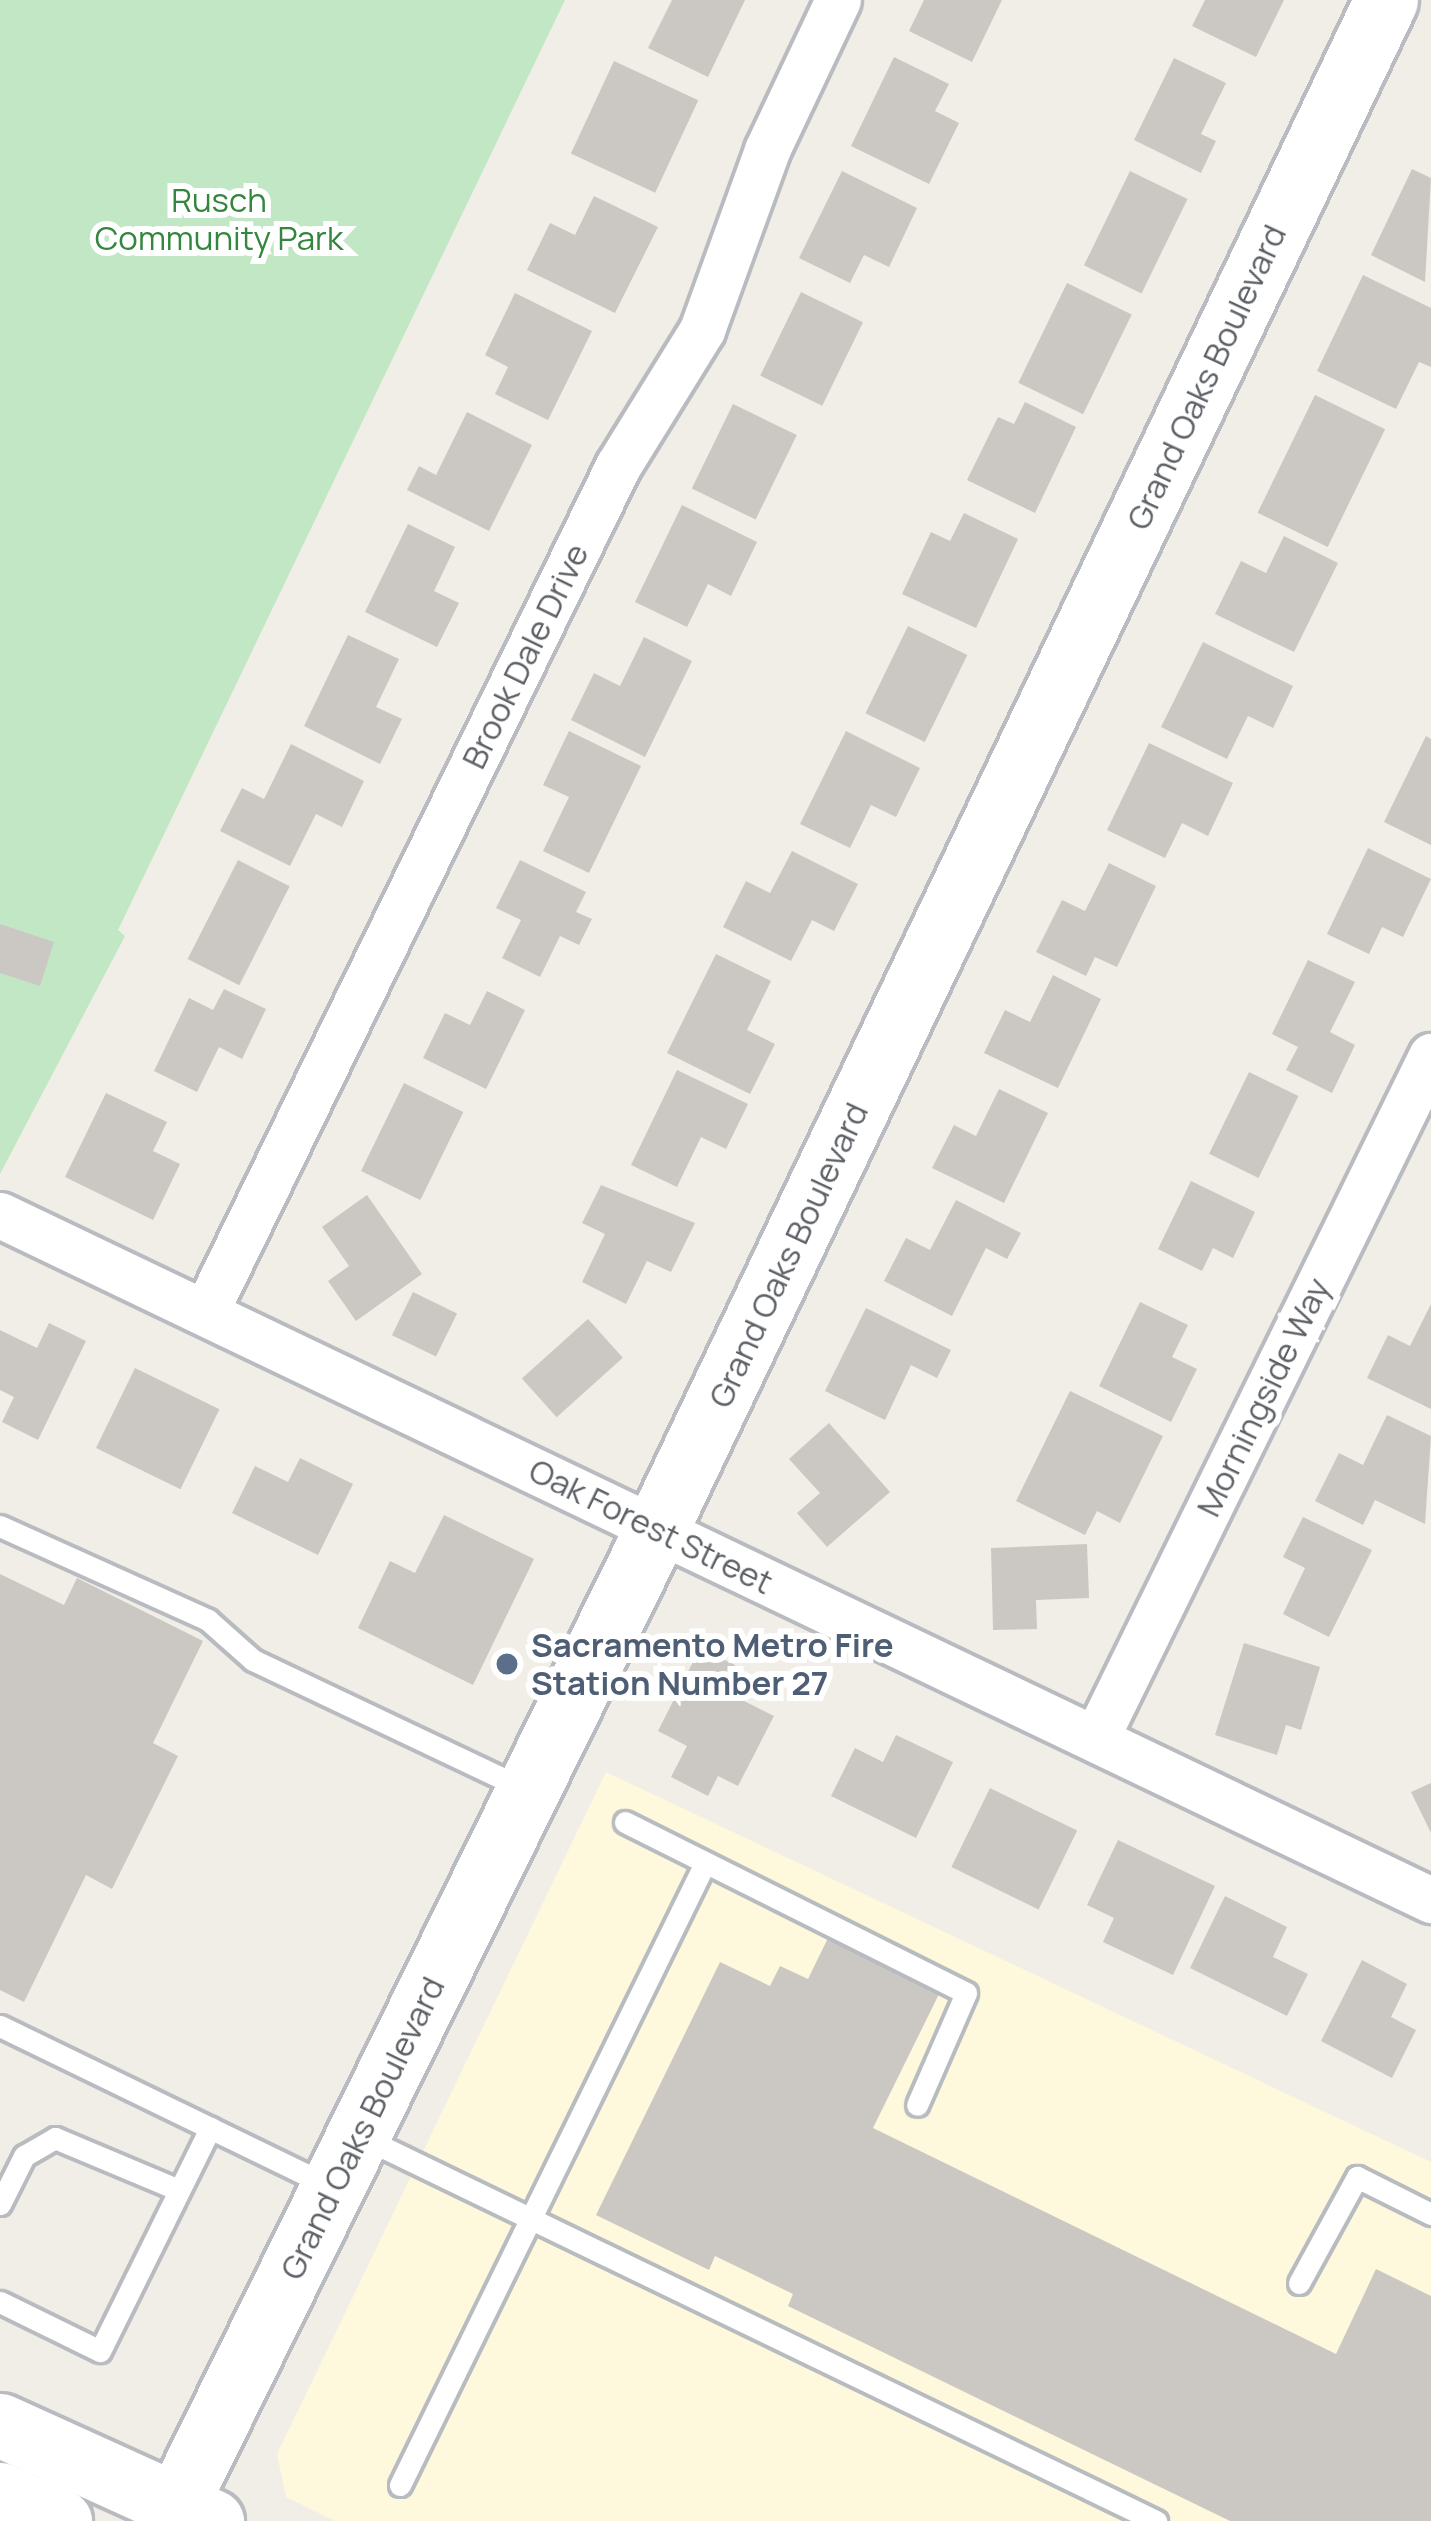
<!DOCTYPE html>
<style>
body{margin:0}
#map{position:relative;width:1431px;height:2521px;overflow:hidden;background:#f0eee6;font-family:Manrope,sans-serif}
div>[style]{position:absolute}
.commercial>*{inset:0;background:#fef8dc}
.green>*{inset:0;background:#c2e7c4}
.building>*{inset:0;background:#cbc8c3;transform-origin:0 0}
.roads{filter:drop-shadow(3px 0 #b8bbbf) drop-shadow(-3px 0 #b8bbbf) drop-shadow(0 3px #b8bbbf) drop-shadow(0 -3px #b8bbbf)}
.lane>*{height:21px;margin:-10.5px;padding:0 10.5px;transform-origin:10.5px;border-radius:10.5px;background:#fff}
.street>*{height:45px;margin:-22.5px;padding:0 22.5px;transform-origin:22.5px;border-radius:22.5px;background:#fff}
.secondary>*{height:63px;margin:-31.5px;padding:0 31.5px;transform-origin:31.5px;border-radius:31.5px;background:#fff}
.dots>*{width:33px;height:33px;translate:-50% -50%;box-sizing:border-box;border:6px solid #fff;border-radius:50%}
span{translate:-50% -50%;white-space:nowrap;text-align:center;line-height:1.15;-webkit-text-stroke:12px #fff;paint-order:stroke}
.park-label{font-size:33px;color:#34863e}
.street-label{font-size:33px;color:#5d6166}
.service-label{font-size:33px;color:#4e5e75;font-weight:700}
.left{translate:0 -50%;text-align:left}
</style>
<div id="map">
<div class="commercial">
<i style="clip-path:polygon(606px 1772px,1431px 2162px,1431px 2521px,335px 2521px,286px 2497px,277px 2454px)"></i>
</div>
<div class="green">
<i style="clip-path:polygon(0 0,565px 0,118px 930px,125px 936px,0 1174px)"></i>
</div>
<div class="building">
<i style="clip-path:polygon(672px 0,745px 0,708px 77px,648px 48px)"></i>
<i style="clip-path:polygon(924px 0,1002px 0,972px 62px,909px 31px)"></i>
<i style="clip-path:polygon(1205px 0,1284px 0,1256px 57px,1192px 26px)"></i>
<i style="clip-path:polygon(894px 57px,949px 84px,935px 111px,959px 123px,929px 184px,851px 146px)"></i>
<i style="clip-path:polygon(1174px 58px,1226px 83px,1201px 134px,1216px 141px,1201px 173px,1134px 140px)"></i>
<i style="left:614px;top:61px;width:93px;height:102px;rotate:25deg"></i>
<i style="clip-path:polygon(1412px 169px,1431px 178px,1425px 282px,1371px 255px)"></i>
<i style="clip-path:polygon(842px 171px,917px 208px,889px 267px,864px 255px,850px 283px,799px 258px)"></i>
<i style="left:1130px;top:171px;width:64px;height:105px;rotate:26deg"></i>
<i style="clip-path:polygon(594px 196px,658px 227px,615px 313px,527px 270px,550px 223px,575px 235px)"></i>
<i style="clip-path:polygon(1363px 275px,1431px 308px,1431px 367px,1419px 362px,1396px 409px,1317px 371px)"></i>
<i style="left:1067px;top:283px;width:72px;height:111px;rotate:26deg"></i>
<i style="left:801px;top:292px;width:69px;height:93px;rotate:26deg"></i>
<i style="clip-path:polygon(515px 293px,592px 331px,548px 420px,495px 394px,508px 367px,485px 355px)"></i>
<i style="left:1315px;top:395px;width:78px;height:131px;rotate:26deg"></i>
<i style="clip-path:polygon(1025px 402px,1076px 427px,1035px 513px,967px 480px,998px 417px,1014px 424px)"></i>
<i style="left:733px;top:404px;width:71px;height:94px;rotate:26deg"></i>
<i style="clip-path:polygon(467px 412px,532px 445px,489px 531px,407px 490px,419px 466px,436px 475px)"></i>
<i style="clip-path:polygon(682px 505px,757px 542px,731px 596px,708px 584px,687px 627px,635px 602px)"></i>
<i style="clip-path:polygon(964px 513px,1018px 539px,976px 628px,902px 594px,931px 532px,950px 541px)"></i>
<i style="clip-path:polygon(408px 524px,455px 547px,434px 591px,459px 603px,437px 647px,365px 612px)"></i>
<i style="clip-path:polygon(1284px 536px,1338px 563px,1294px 652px,1215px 614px,1241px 561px,1266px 573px)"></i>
<i style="left:908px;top:626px;width:66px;height:97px;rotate:26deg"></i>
<i style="clip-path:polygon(348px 635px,399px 659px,376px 707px,402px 719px,380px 764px,304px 726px)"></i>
<i style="clip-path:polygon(644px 637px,692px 661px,645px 757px,571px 720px,594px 673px,620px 686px)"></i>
<i style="clip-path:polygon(1203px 642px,1293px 686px,1273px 728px,1248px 716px,1227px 759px,1161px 727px)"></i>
<i style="clip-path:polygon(569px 731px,641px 766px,589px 873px,543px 851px,569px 797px,543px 785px)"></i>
<i style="clip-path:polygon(846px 731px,920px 768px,896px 817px,871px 805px,850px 848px,800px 824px)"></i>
<i style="clip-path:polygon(1426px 736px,1431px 739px,1431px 845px,1384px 822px)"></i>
<i style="clip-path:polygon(1149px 743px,1233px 783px,1208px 836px,1182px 823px,1165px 858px,1107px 830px)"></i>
<i style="clip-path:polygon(291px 744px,364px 781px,342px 827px,316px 814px,290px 866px,220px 831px,242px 788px,264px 799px)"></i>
<i style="clip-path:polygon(1368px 848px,1431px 879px,1403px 937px,1382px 927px,1369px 954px,1327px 934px)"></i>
<i style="clip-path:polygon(792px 851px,858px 884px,834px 931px,812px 920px,791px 961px,723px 927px,746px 881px,770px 893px)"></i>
<i style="left:238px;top:860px;width:58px;height:111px;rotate:27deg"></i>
<i style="clip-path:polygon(520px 860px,586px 892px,576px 912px,592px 919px,579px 945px,560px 936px,540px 977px,502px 958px,521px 920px,496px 908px)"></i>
<i style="clip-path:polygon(1109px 863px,1156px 886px,1117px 967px,1095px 957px,1086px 976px,1036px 952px,1062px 900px,1085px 911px)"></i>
<i style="clip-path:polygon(0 924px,54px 942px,40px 986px,0 973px)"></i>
<i style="clip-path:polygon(716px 954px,771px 981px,747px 1030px,775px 1044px,750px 1094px,667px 1053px)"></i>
<i style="clip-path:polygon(1308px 960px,1355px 982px,1330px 1032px,1355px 1045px,1332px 1093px,1286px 1070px,1298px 1047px,1272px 1034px)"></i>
<i style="clip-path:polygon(1053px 975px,1101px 999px,1058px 1088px,984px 1053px,1005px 1010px,1030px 1022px)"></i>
<i style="clip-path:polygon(224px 989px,266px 1009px,242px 1059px,219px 1047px,197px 1092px,154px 1071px,189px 998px,213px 1010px)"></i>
<i style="clip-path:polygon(487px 991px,525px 1010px,486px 1089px,423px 1058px,445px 1013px,470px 1025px)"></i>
<i style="clip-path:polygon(677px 1070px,748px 1104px,726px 1149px,701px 1137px,677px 1187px,631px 1165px)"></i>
<i style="left:1249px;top:1072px;width:55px;height:91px;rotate:26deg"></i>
<i style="left:404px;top:1083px;width:66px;height:98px;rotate:26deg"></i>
<i style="clip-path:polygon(999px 1089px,1048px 1113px,1004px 1203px,932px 1168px,954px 1125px,976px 1136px)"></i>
<i style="clip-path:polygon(106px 1093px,167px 1122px,153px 1151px,180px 1164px,153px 1220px,65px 1177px)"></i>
<i style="clip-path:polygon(1191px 1181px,1255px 1212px,1233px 1258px,1213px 1248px,1202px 1271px,1158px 1249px)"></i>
<i style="clip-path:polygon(601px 1185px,695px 1223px,671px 1272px,647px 1261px,626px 1304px,582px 1282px,605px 1234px,582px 1223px)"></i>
<i style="clip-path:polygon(367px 1195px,422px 1274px,356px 1321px,328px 1281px,349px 1266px,322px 1227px)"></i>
<i style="clip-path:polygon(956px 1200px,1021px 1233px,1007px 1259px,986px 1248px,952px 1316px,884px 1281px,906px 1238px,930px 1250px)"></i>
<i style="left:413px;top:1292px;width:49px;height:48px;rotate:26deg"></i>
<i style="clip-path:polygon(1140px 1302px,1188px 1325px,1172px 1357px,1197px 1369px,1171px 1422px,1099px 1386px)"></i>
<i style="clip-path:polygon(1431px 1304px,1431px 1409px,1367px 1378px,1388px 1335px,1410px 1346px)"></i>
<i style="clip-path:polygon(866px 1308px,951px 1350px,937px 1378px,911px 1365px,885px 1420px,825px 1391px)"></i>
<i style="left:588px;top:1319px;width:52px;height:89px;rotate:48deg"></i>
<i style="clip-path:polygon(49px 1323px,86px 1341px,38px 1440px,2px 1422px,14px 1397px,0 1390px,0 1330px,37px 1348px)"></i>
<i style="left:135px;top:1368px;width:94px;height:89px;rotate:26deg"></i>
<i style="clip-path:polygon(1070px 1391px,1163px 1436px,1120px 1523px,1097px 1511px,1085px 1535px,1016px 1501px)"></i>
<i style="clip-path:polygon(1387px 1415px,1431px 1436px,1425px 1524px,1375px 1500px,1363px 1525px,1315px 1501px,1339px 1453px,1363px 1465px)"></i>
<i style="clip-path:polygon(829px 1423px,890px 1492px,827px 1547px,797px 1513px,820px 1493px,789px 1459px)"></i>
<i style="clip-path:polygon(300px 1458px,353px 1484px,318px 1555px,232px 1513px,255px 1466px,288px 1482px)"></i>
<i style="clip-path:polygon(444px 1515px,534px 1559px,473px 1685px,358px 1628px,390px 1561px,415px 1573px)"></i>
<i style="clip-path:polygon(1303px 1517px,1372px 1550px,1329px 1637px,1283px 1614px,1305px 1568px,1283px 1557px)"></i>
<i style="clip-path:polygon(1087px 1544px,1089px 1598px,1036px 1600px,1037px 1629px,993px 1630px,991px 1548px)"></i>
<i style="clip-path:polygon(0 1574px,64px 1605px,77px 1578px,203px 1641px,153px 1743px,178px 1756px,112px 1889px,86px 1875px,24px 2002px,0 1990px)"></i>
<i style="clip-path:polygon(1244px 1643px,1320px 1667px,1301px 1730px,1286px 1725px,1277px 1755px,1215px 1735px)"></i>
<i style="clip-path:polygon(700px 1648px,735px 1665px,722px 1690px,774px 1716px,738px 1786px,718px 1776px,708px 1796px,671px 1777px,687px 1746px,658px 1731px)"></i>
<i style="clip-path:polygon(896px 1735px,953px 1762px,916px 1838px,831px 1796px,855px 1748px,883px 1762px)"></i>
<i style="clip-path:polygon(1431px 1783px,1431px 1833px,1411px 1792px)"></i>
<i style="left:990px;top:1788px;width:97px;height:88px;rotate:26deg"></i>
<i style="clip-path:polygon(1118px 1840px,1215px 1886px,1173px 1975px,1103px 1942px,1114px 1918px,1087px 1905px)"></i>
<i style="clip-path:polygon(1225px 1896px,1287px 1927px,1273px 1957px,1308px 1974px,1287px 2016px,1190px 1968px)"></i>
<i style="clip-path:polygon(828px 1938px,940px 1992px,873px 2128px,1336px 2354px,1376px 2269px,1431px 2296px,1431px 2521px,1230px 2521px,788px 2306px,793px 2294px,715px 2256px,709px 2270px,596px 2215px,720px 1962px,770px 1986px,780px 1966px,808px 1979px)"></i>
<i style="clip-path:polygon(1362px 1960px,1407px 1984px,1391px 2017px,1416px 2030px,1392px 2078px,1321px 2041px)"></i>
</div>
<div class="roads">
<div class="lane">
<i style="left:0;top:1526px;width:228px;rotate:24.3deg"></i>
<i style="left:208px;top:1620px;width:60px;rotate:41.6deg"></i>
<i style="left:253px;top:1660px;width:299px;rotate:25.4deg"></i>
<i style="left:625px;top:1822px;width:381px;rotate:26.6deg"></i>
<i style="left:966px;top:1993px;width:122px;rotate:113.6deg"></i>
<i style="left:0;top:2026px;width:364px;rotate:25.9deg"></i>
<i style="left:364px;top:2138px;width:880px;rotate:25.81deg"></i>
<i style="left:0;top:2204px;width:54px;rotate:-63.4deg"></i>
<i style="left:24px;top:2156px;width:36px;rotate:-30deg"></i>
<i style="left:55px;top:2138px;width:134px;rotate:22.8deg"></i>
<i style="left:1299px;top:2283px;width:121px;rotate:-61.3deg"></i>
<i style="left:1357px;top:2177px;width:83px;rotate:26.6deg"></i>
<i style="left:0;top:2302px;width:111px;rotate:26.1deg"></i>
<i style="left:100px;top:2351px;width:249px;rotate:-63.7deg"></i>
<i style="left:400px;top:2485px;width:693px;rotate:-63.88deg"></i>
</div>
<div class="street">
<i style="left:0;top:1215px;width:1587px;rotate:25.58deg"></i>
<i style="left:206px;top:1311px;width:940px;rotate:-64.01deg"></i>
<i style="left:618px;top:466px;width:160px;rotate:-58.3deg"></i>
<i style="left:702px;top:330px;width:191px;rotate:-70.1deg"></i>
<i style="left:767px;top:150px;width:166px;rotate:-64.7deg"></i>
<i style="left:1096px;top:1738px;width:760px;rotate:-63.84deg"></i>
</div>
<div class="secondary">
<i style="left:0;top:2425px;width:233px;rotate:24.4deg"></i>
<i style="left:0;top:2494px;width:66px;rotate:24.2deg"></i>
<i style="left:177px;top:2503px;width:1085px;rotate:-63.79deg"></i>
<i style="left:656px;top:1530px;width:1695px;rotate:-64.49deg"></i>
</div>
</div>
<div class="dots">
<i style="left:507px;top:1664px;background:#5c6f8a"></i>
</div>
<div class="park-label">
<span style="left:219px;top:219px">Rusch<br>Community Park</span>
</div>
<div class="street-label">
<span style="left:1206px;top:377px;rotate:-65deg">Grand Oaks Boulevard</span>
<span style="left:525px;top:656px;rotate:-64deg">Brook Dale Drive</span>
<span style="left:788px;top:1255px;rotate:-65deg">Grand Oaks Boulevard</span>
<span style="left:1263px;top:1397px;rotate:-64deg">Morningside Way</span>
<span style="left:651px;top:1526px;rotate:26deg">Oak Forest Street</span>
<span style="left:362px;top:2128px;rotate:-64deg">Grand Oaks Boulevard</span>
</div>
<div class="service-label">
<span class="left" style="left:531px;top:1664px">Sacramento Metro Fire<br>Station Number 27</span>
</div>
</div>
